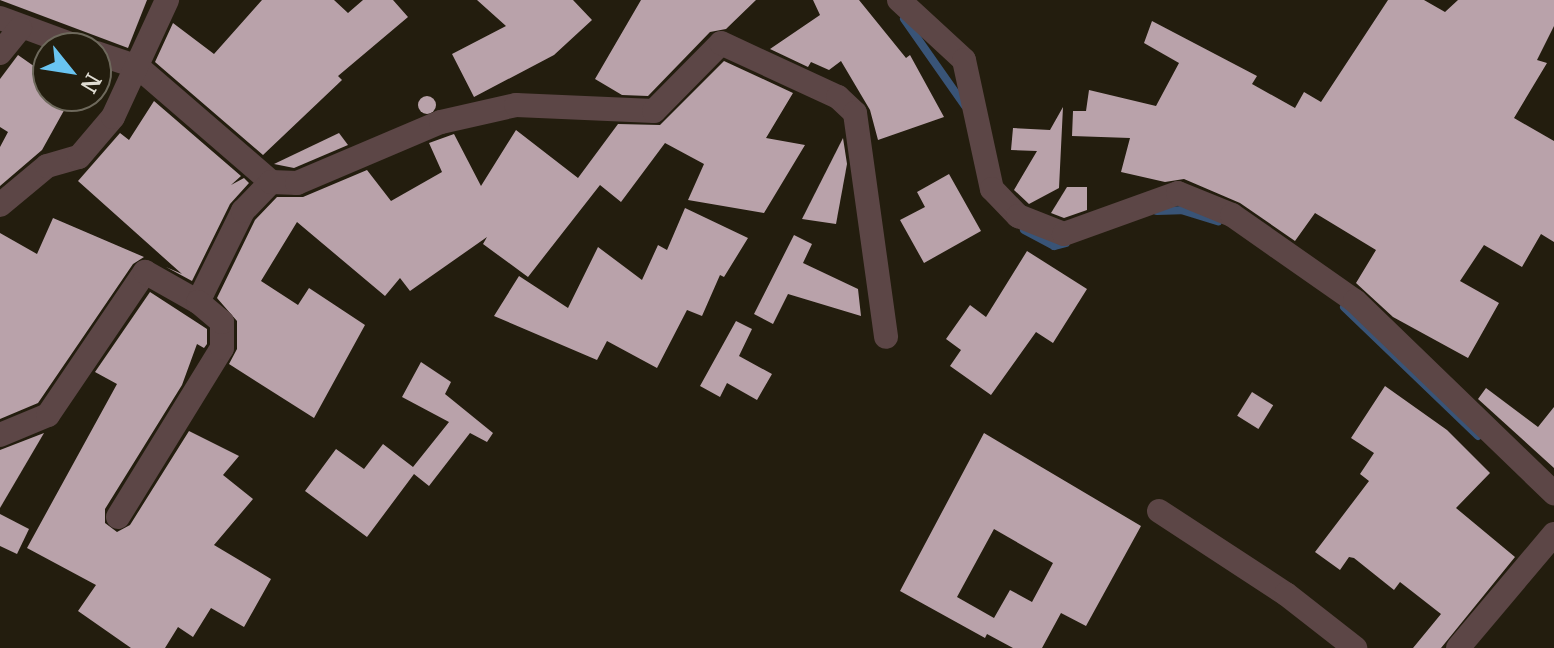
<!DOCTYPE html>
<style>
body{margin:0}
#map{position:relative;width:1554px;height:648px;overflow:hidden;background:#231d0e;font-family:Merriweather,serif}
div>[style]{position:absolute}
.stream>*{height:8px;margin:-4px;padding:0 4px;transform-origin:4px;border-radius:4px;background:#395477}
.building>*{inset:0;background:#b9a2aa;transform-origin:0 0}
.round{border-radius:50%}
.minor>*{height:24px;margin:-12px;padding:0 12px;transform-origin:12px;border-radius:12px;background:#5c4646}
span{translate:-50% -50%;white-space:nowrap;text-align:center;line-height:1.15;-webkit-text-stroke:8px #231d0e;paint-order:stroke}
.north{position:absolute;left:32px;top:32px;width:80px;height:80px;box-sizing:border-box;background:#231d0e;border:2px solid #6e695c;border-radius:50%;rotate:120deg;font-size:22px;font-weight:700;line-height:32px;text-align:center;color:#dfdcd2}
.north::after{content:'';display:block;margin:auto;width:28px;height:36px;background:#69c4f1;clip-path:polygon(50% 0,100% 100%,50% 72%,0 100%)}
</style>
<div id="map">
<div class="stream">
<i style="left:904px;top:19px;width:106px;rotate:55deg"></i>
<i style="left:1157px;top:211px;width:24px;rotate:-2deg"></i>
<i style="left:1181px;top:210px;width:39px;rotate:17deg"></i>
<i style="left:1024px;top:230px;width:34px;rotate:28deg"></i>
<i style="left:1054px;top:246px;width:12px;rotate:-14deg"></i>
<i style="left:1344px;top:307px;width:186px;rotate:43.9deg"></i>
</div>
<div class="building">
<i style="clip-path:polygon(0 0,147px 0,128px 48px)"></i>
<i style="clip-path:polygon(262px 0,334px 0,348px 13px,363px 0,393px 0,408px 17px,338px 76px,342px 80px,263px 155px,155px 62px,173px 23px,214px 54px)"></i>
<i style="clip-path:polygon(477px 0,573px 0,592px 20px,554px 55px,474px 97px,452px 54px,506px 26px)"></i>
<i style="clip-path:polygon(641px 0,756px 0,726px 29px,710px 32px,648px 96px,622px 95px,595px 79px)"></i>
<i style="clip-path:polygon(813px 0,859px 0,906px 58px,910px 55px,944px 117px,878px 140px,870px 110px,841px 61px,829px 70px,811px 62px,808px 67px,770px 49px,820px 15px)"></i>
<i style="clip-path:polygon(1388px 0,1424px 0,1445px 12px,1458px 0,1554px 0,1554px 26px,1537px 60px,1547px 63px,1514px 118px,1554px 141px,1554px 242px,1541px 234px,1522px 267px,1484px 245px,1460px 281px,1499px 303px,1468px 358px,1393px 317px,1356px 283px,1376px 250px,1315px 213px,1295px 241px,1240px 203px,1184px 179px,1165px 182px,1121px 172px,1130px 138px,1072px 136px,1073px 111px,1086px 111px,1089px 90px,1156px 106px,1179px 63px,1144px 43px,1152px 21px,1257px 76px,1252px 84px,1295px 108px,1304px 92px,1321px 102px)"></i>
<i style="clip-path:polygon(18px 55px,48px 76px,48px 96px,72px 96px,42px 150px,0 186px,0 147px,8px 132px,0 127px,0 79px)"></i>
<i style="clip-path:polygon(724px 61px,793px 93px,766px 138px,805px 145px,764px 213px,688px 200px,704px 164px,665px 143px,621px 202px,600px 185px,528px 277px,483px 244px,487px 237px,410px 291px,400px 278px,385px 296px,297px 222px,261px 281px,298px 305px,309px 288px,365px 325px,314px 418px,229px 364px,237px 349px,237px 321px,217px 298px,255px 220px,277px 197px,303px 197px,367px 170px,391px 201px,442px 172px,429px 143px,454px 134px,481px 186px,516px 130px,578px 178px,618px 124px,660px 125px)"></i>
<i class="round" style="left:418px;top:96px;width:18px;height:18px"></i>
<i style="clip-path:polygon(154px 101px,241px 176px,231px 185px,244px 178px,249px 183px,230px 204px,192px 281px,166px 267px,182px 274px,78px 181px,120px 133px,129px 140px)"></i>
<i style="clip-path:polygon(1063px 107px,1059px 188px,1029px 204px,1014px 190px,1037px 151px,1011px 150px,1013px 128px,1050px 130px)"></i>
<i style="clip-path:polygon(339px 133px,348px 145px,294px 168px,274px 164px)"></i>
<i style="clip-path:polygon(843px 138px,847px 164px,836px 224px,802px 219px)"></i>
<i style="clip-path:polygon(949px 174px,981px 231px,924px 263px,900px 220px,925px 207px,917px 192px)"></i>
<i style="clip-path:polygon(1067px 187px,1087px 187px,1087px 210px,1064px 218px,1051px 213px)"></i>
<i style="clip-path:polygon(685px 208px,748px 238px,724px 277px,720px 275px,702px 316px,687px 310px,657px 368px,607px 341px,597px 360px,494px 316px,519px 276px,568px 308px,598px 247px,642px 280px,658px 245px,667px 250px)"></i>
<i style="clip-path:polygon(53px 218px,144px 257px,133px 264px,38px 403px,0 419px,0 233px,37px 254px)"></i>
<i style="clip-path:polygon(794px 235px,812px 244px,803px 263px,858px 289px,861px 316px,788px 294px,773px 324px,754px 314px)"></i>
<i style="clip-path:polygon(1027px 251px,1087px 289px,1053px 343px,1036px 332px,991px 395px,950px 366px,961px 350px,946px 339px,970px 305px,986px 317px)"></i>
<i style="clip-path:polygon(150px 292px,207px 329px,207px 344px,204px 348px,197px 344px,182px 385px,105px 509px,105px 523px,117px 532px,130px 525px,189px 431px,239px 456px,223px 475px,253px 499px,214px 545px,271px 579px,244px 627px,211px 608px,193px 637px,178px 627px,165px 648px,131px 648px,78px 611px,96px 585px,27px 548px,117px 384px,95px 372px)"></i>
<i style="clip-path:polygon(736px 321px,752px 329px,739px 356px,772px 374px,757px 400px,727px 383px,720px 397px,700px 386px)"></i>
<i style="clip-path:polygon(421px 362px,451px 382px,445px 394px,493px 433px,487px 442px,470px 433px,429px 486px,414px 474px,367px 537px,305px 491px,336px 449px,364px 469px,383px 444px,413px 467px,449px 422px,402px 397px)"></i>
<i style="clip-path:polygon(1385px 386px,1447px 430px,1490px 473px,1456px 508px,1515px 557px,1441px 648px,1413px 648px,1441px 614px,1400px 582px,1394px 590px,1354px 558px,1349px 557px,1340px 570px,1315px 552px,1369px 481px,1360px 474px,1374px 453px,1351px 438px)"></i>
<i style="clip-path:polygon(1486px 388px,1538px 427px,1554px 407px,1554px 468px,1478px 399px)"></i>
<i style="left:1252px;top:392px;width:25px;height:28px;rotate:32deg"></i>
<i style="clip-path:polygon(44px 433px,0 508px,0 450px)"></i>
<i style="clip-path:polygon(evenodd,984px 433px,1141px 526px,1086px 626px,1061px 613px,1042px 648px,1013px 648px,987px 634px,985px 638px,900px 591px,984px 433px,994px 529px,1053px 563px,1032px 602px,1010px 590px,994px 618px,957px 597px,994px 529px)"></i>
<i style="clip-path:polygon(0 514px,29px 529px,17px 554px,0 546px)"></i>
</div>
<div class="minor">
<i style="left:899px;top:0;width:88px;rotate:42.7deg"></i>
<i style="left:964px;top:60px;width:132px;rotate:77.8deg"></i>
<i style="left:992px;top:189px;width:37px;rotate:46deg"></i>
<i style="left:1018px;top:216px;width:49px;rotate:21.4deg"></i>
<i style="left:1064px;top:234px;width:121px;rotate:-19.8deg"></i>
<i style="left:1178px;top:193px;width:58px;rotate:22.2deg"></i>
<i style="left:1232px;top:215px;width:150px;rotate:35deg"></i>
<i style="left:1355px;top:301px;width:277px;rotate:44deg"></i>
<i style="left:0;top:18px;width:86px;rotate:20.3deg"></i>
<i style="left:0;top:53px;width:32px;rotate:-51deg"></i>
<i style="left:96px;top:53px;width:44px;rotate:18.4deg"></i>
<i style="left:138px;top:67px;width:176px;rotate:40.8deg"></i>
<i style="left:0;top:205px;width:61px;rotate:-39.7deg"></i>
<i style="left:47px;top:166px;width:33px;rotate:-16deg"></i>
<i style="left:79px;top:157px;width:52px;rotate:-49.6deg"></i>
<i style="left:113px;top:117px;width:129px;rotate:-65.2deg"></i>
<i style="left:0;top:435px;width:52px;rotate:-22.6deg"></i>
<i style="left:48px;top:415px;width:173px;rotate:-55.9deg"></i>
<i style="left:145px;top:272px;width:61px;rotate:29.5deg"></i>
<i style="left:198px;top:302px;width:102px;rotate:-63.7deg"></i>
<i style="left:243px;top:211px;width:40px;rotate:-46deg"></i>
<i style="left:271px;top:182px;width:26px;rotate:2deg"></i>
<i style="left:297px;top:183px;width:156px;rotate:-23deg"></i>
<i style="left:441px;top:122px;width:77px;rotate:-12.8deg"></i>
<i style="left:516px;top:105px;width:138px;rotate:2.5deg"></i>
<i style="left:654px;top:111px;width:95px;rotate:-45.4deg"></i>
<i style="left:721px;top:43px;width:129px;rotate:24.8deg"></i>
<i style="left:838px;top:97px;width:23px;rotate:43deg"></i>
<i style="left:855px;top:113px;width:226px;rotate:82.1deg"></i>
<i style="left:1159px;top:511px;width:152px;rotate:33.2deg"></i>
<i style="left:1286px;top:594px;width:88px;rotate:38deg"></i>
<i style="left:118px;top:517px;width:198px;rotate:-58.4deg"></i>
<i style="left:222px;top:348px;width:26px;rotate:-90deg"></i>
<i style="left:222px;top:322px;width:31px;rotate:-140deg"></i>
<i style="left:1458px;top:648px;width:149px;rotate:-49.9deg"></i>
</div>
<div class="north">N</div>
</div>
